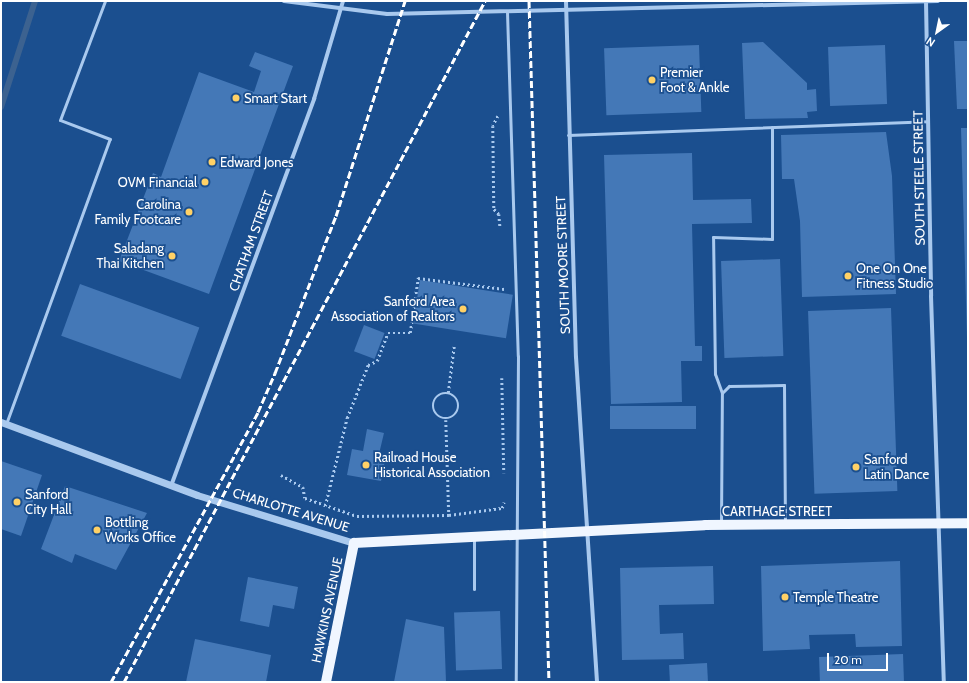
<!DOCTYPE html>
<style>
body{margin:0}
#map{position:relative;width:969px;height:683px;overflow:hidden;background:#1b4f8f;font-family:Cabin,sans-serif}
div>[style]{position:absolute}
.stream>*{height:6px;margin:-3px;padding:0 3px;transform-origin:3px;border-radius:3px;background:#3c6290}
.building>*{inset:0;background:#4478b7;transform-origin:0 0}
.path>*{height:2.5px;margin-top:-1.25px;transform-origin:0;background:repeating-linear-gradient(90deg,#a9c9ee 0 2px,transparent 0 5px)}
.path>.ring{margin:-1.25px;padding:0;box-sizing:content-box;background:none;border:2.5px solid #a9c9ee;border-radius:50%}
.service>*{height:3px;margin:-1.5px;padding:0 1.5px;transform-origin:1.5px;border-radius:1.5px;background:#a9c9ee}
.minor>*{height:4px;margin:-2px;padding:0 2px;transform-origin:2px;border-radius:2px;background:#a9c9ee}
.tertiary>*{height:7px;margin:-3.5px;padding:0 3.5px;transform-origin:3.5px;border-radius:3.5px;background:#a9c9ee}
.primary>*{height:10px;margin:-5px;padding:0 5px;transform-origin:5px;border-radius:5px;background:#f0f6ff}
.rail>*{height:3px;margin-top:-1.5px;transform-origin:0;background:repeating-linear-gradient(90deg,#fff 0 7px,transparent 0 10px)}
.dots>*{width:11px;height:11px;translate:-50% -50%;box-sizing:border-box;border:2px solid #1b4f8f;border-radius:50%}
span{translate:-50% -50%;white-space:nowrap;text-align:center;line-height:1.15;-webkit-text-stroke:3.5px #1b4f8f;paint-order:stroke}
.poi-label{font-size:13px;color:#fff}
.left{translate:0 -50%;text-align:left}
.right{translate:-100% -50%;text-align:right}
.street-label{font-size:13px;color:#fff}
.frame{position:absolute;inset:0;border:2px solid #fff;pointer-events:none}
.north{position:absolute;left:917px;top:12px;width:40px;height:40px;-webkit-text-stroke:3px #1b4f8f;paint-order:stroke;rotate:213deg;font-size:11px;font-weight:700;line-height:16px;text-align:center;color:#fff}
.north::after{content:'';display:block;margin:auto;width:14px;height:18px;background:#fff;clip-path:polygon(50% 0,100% 100%,50% 72%,0 100%)}
.scale{position:absolute;left:827px;top:653px;width:61px;height:18px;box-sizing:border-box;border:2px solid #fff;border-top:0;padding-left:5px;font-size:12px;line-height:14px;white-space:nowrap;color:#fff;-webkit-text-stroke:3px #1b4f8f;paint-order:stroke}
</style>
<div id="map">
<div class="stream">
<i style="left:1px;top:107px;width:111px;rotate:-72.2deg"></i>
</div>
<div class="building">
<i style="clip-path:polygon(954px 41px,968px 41px,968px 109px,957px 109px)"></i>
<i style="clip-path:polygon(763px 42px,807px 83px,807px 90px,816px 89px,817px 111px,807px 112px,808px 118px,745px 119px,742px 43px)"></i>
<i style="left:699px;top:45px;width:67px;height:95px;rotate:88deg"></i>
<i style="left:885px;top:45px;width:59px;height:57px;rotate:88deg"></i>
<i style="clip-path:polygon(255px 52px,293px 66px,209px 294px,119px 261px,153px 173px,161px 177px,199px 72px,254px 92px,261px 71px,249px 66px)"></i>
<i style="clip-path:polygon(961px 128px,968px 128px,968px 337px,967px 337px)"></i>
<i style="clip-path:polygon(886px 132px,892px 176px,896px 294px,802px 297px,800px 221px,794px 179px,782px 179px,781px 135px)"></i>
<i style="clip-path:polygon(692px 153px,693px 200px,751px 199px,752px 223px,692px 224px,695px 346px,702px 346px,702px 361px,681px 361px,682px 402px,611px 404px,604px 155px)"></i>
<i style="left:780px;top:259px;width:97px;height:59px;rotate:88deg"></i>
<i style="left:420px;top:280px;width:94px;height:44px;rotate:9deg"></i>
<i style="left:80px;top:284px;width:127px;height:55px;rotate:20deg"></i>
<i style="left:891px;top:308px;width:183px;height:83px;rotate:88deg"></i>
<i style="left:364px;top:325px;width:22px;height:28px;rotate:21deg"></i>
<i style="left:696px;top:406px;width:23px;height:86px;rotate:90deg"></i>
<i style="clip-path:polygon(367px 429px,384px 433px,379px 454px,386px 455px,381px 481px,347px 475px,352px 449px,363px 451px)"></i>
<i style="clip-path:polygon(1px 461px,42px 475px,21px 536px,1px 529px)"></i>
<i style="clip-path:polygon(65px 486px,147px 513px,116px 570px,75px 554px,72px 563px,41px 549px)"></i>
<i style="clip-path:polygon(900px 561px,902px 646px,856px 647px,855px 634px,809px 635px,810px 649px,763px 651px,761px 566px)"></i>
<i style="clip-path:polygon(713px 566px,714px 604px,659px 605px,660px 634px,683px 633px,684px 659px,622px 660px,620px 568px)"></i>
<i style="clip-path:polygon(248px 577px,298px 587px,294px 609px,273px 605px,269px 627px,240px 621px)"></i>
<i style="left:500px;top:611px;width:58px;height:46px;rotate:88deg"></i>
<i style="clip-path:polygon(406px 619px,444px 627px,446px 682px,394px 682px)"></i>
<i style="clip-path:polygon(195px 639px,271px 655px,266px 682px,186px 682px)"></i>
<i style="left:903px;top:654px;width:27px;height:84px;rotate:88deg"></i>
<i style="left:707px;top:663px;width:19px;height:38px;rotate:87deg"></i>
</div>
<div class="path">
<i style="left:498px;top:116px;width:11px;rotate:117deg"></i>
<i style="left:493px;top:126px;width:83px;rotate:89.3deg"></i>
<i style="left:494px;top:209px;width:7px;rotate:45deg"></i>
<i style="left:499px;top:214px;width:12px;rotate:85deg"></i>
<i style="left:502px;top:378px;width:95px;rotate:88.8deg"></i>
<i class="ring" style="left:433px;top:393px;width:23.5px;height:23.5px"></i>
<i style="left:448px;top:393px;width:47px;rotate:-82.7deg"></i>
<i style="left:446px;top:420px;width:95px;rotate:88.2deg"></i>
<i style="left:281px;top:475px;width:25px;rotate:29deg"></i>
<i style="left:303px;top:487px;width:11px;rotate:80deg"></i>
<i style="left:305px;top:498px;width:55px;rotate:19.1deg"></i>
<i style="left:357px;top:516px;width:92px;rotate:-0.6deg"></i>
<i style="left:449px;top:515px;width:53px;rotate:-7.5deg"></i>
<i style="left:502px;top:508px;width:6px;rotate:-72deg"></i>
<i style="left:325px;top:506px;width:91px;rotate:-76deg"></i>
<i style="left:347px;top:418px;width:57px;rotate:-68.4deg"></i>
<i style="left:368px;top:365px;width:10px;rotate:-24deg"></i>
<i style="left:377px;top:361px;width:30px;rotate:-69deg"></i>
<i style="left:388px;top:333px;width:22px"></i>
<i style="left:410px;top:333px;width:56px;rotate:-81.7deg"></i>
<i style="left:418px;top:278px;width:87px;rotate:7.3deg"></i>
</div>
<div class="service">
<i style="left:507px;top:12px;width:344px;rotate:88.2deg"></i>
<i style="left:518px;top:356px;width:326px;rotate:90.4deg"></i>
<i style="left:568px;top:135px;width:360px;rotate:-2.2deg"></i>
<i style="left:722px;top:393px;width:20px;rotate:-110deg"></i>
<i style="left:715px;top:374px;width:137px;rotate:-90.8deg"></i>
<i style="left:713px;top:237px;width:59px;rotate:1.9deg"></i>
<i style="left:772px;top:239px;width:112px;rotate:-90deg"></i>
<i style="left:6px;top:424px;width:303px;rotate:-70deg"></i>
<i style="left:110px;top:139px;width:53px;rotate:-159.2deg"></i>
<i style="left:60px;top:120px;width:127px;rotate:-69.3deg"></i>
<i style="left:721px;top:523px;width:130px;rotate:-89.6deg"></i>
<i style="left:722px;top:393px;width:10px;rotate:-45deg"></i>
<i style="left:729px;top:386px;width:55px;rotate:-1deg"></i>
<i style="left:784px;top:385px;width:138px;rotate:89.6deg"></i>
<i style="left:474px;top:540px;width:49px;rotate:90deg"></i>
</div>
<div class="minor">
<i style="left:284px;top:1px;width:104px;rotate:7.2deg"></i>
<i style="left:387px;top:14px;width:551px;rotate:-1.35deg"></i>
<i style="left:566px;top:1px;width:356px;rotate:88.4deg"></i>
<i style="left:576px;top:357px;width:326px;rotate:86.3deg"></i>
<i style="left:926px;top:1px;width:295px;rotate:89deg"></i>
<i style="left:931px;top:296px;width:386px;rotate:88.1deg"></i>
<i style="left:171px;top:486px;width:413px;rotate:-69.7deg"></i>
<i style="left:314px;top:99px;width:102px;rotate:-73.5deg"></i>
</div>
<div class="tertiary">
<i style="left:1px;top:422px;width:209px;rotate:20.4deg"></i>
<i style="left:197px;top:495px;width:164px;rotate:17deg"></i>
</div>
<div class="primary">
<i style="left:326px;top:682px;width:142px;rotate:-78.6deg"></i>
<i style="left:354px;top:543px;width:351px;rotate:-2.9deg"></i>
<i style="left:705px;top:525px;width:263px;rotate:-0.4deg"></i>
</div>
<div class="rail">
<i style="left:529px;top:1px;width:681px;rotate:88.32deg"></i>
<i style="left:111px;top:682px;width:307px;rotate:-61.4deg"></i>
<i style="left:258px;top:412px;width:43px;rotate:-66.4deg"></i>
<i style="left:275px;top:373px;width:168px;rotate:-68.8deg"></i>
<i style="left:336px;top:216px;width:226px;rotate:-72.2deg"></i>
<i style="left:124px;top:682px;width:771px;rotate:-62.07deg"></i>
</div>
<div class="dots">
<i style="left:652px;top:80px;background:#ffd166"></i>
<i style="left:236px;top:98px;background:#ffd166"></i>
<i style="left:212px;top:162px;background:#ffd166"></i>
<i style="left:205px;top:182px;background:#ffd166"></i>
<i style="left:189px;top:212px;background:#ffd166"></i>
<i style="left:172px;top:256px;background:#ffd166"></i>
<i style="left:848px;top:276px;background:#ffd166"></i>
<i style="left:463px;top:309px;background:#ffd166"></i>
<i style="left:366px;top:465px;background:#ffd166"></i>
<i style="left:856px;top:467px;background:#ffd166"></i>
<i style="left:17px;top:502px;background:#ffd166"></i>
<i style="left:97px;top:530px;background:#ffd166"></i>
<i style="left:785px;top:597px;background:#ffd166"></i>
</div>
<div class="poi-label">
<span class="left" style="left:660px;top:80px">Premier<br>Foot &amp; Ankle</span>
<span class="left" style="left:244px;top:98px">Smart Start</span>
<span class="left" style="left:220px;top:162px">Edward Jones</span>
<span class="right" style="left:197px;top:182px">OVM Financial</span>
<span class="right" style="left:181px;top:212px">Carolina<br>Family Footcare</span>
<span class="right" style="left:164px;top:256px">Saladang<br>Thai Kitchen</span>
<span class="left" style="left:856px;top:276px">One On One<br>Fitness Studio</span>
<span class="right" style="left:455px;top:309px">Sanford Area<br>Association of Realtors</span>
<span class="left" style="left:374px;top:465px">Railroad House<br>Historical Association</span>
<span class="left" style="left:864px;top:467px">Sanford<br>Latin Dance</span>
<span class="left" style="left:25px;top:502px">Sanford<br>City Hall</span>
<span class="left" style="left:105px;top:530px">Bottling<br>Works Office</span>
<span class="left" style="left:793px;top:597px">Temple Theatre</span>
</div>
<div class="street-label">
<span style="left:919px;top:178px;rotate:-91deg">SOUTH STEELE STREET</span>
<span style="left:251px;top:241px;rotate:-70deg">CHATHAM STREET</span>
<span style="left:563px;top:265px;rotate:-92deg">SOUTH MOORE STREET</span>
<span style="left:291px;top:510px;rotate:17deg">CHARLOTTE AVENUE</span>
<span style="left:777px;top:511px">CARTHAGE STREET</span>
<span style="left:327px;top:610px;rotate:-78deg">HAWKINS AVENUE</span>
</div>
<div class="frame"></div>
<div class="north">N</div>
<div class="scale">20 m</div>
</div>
